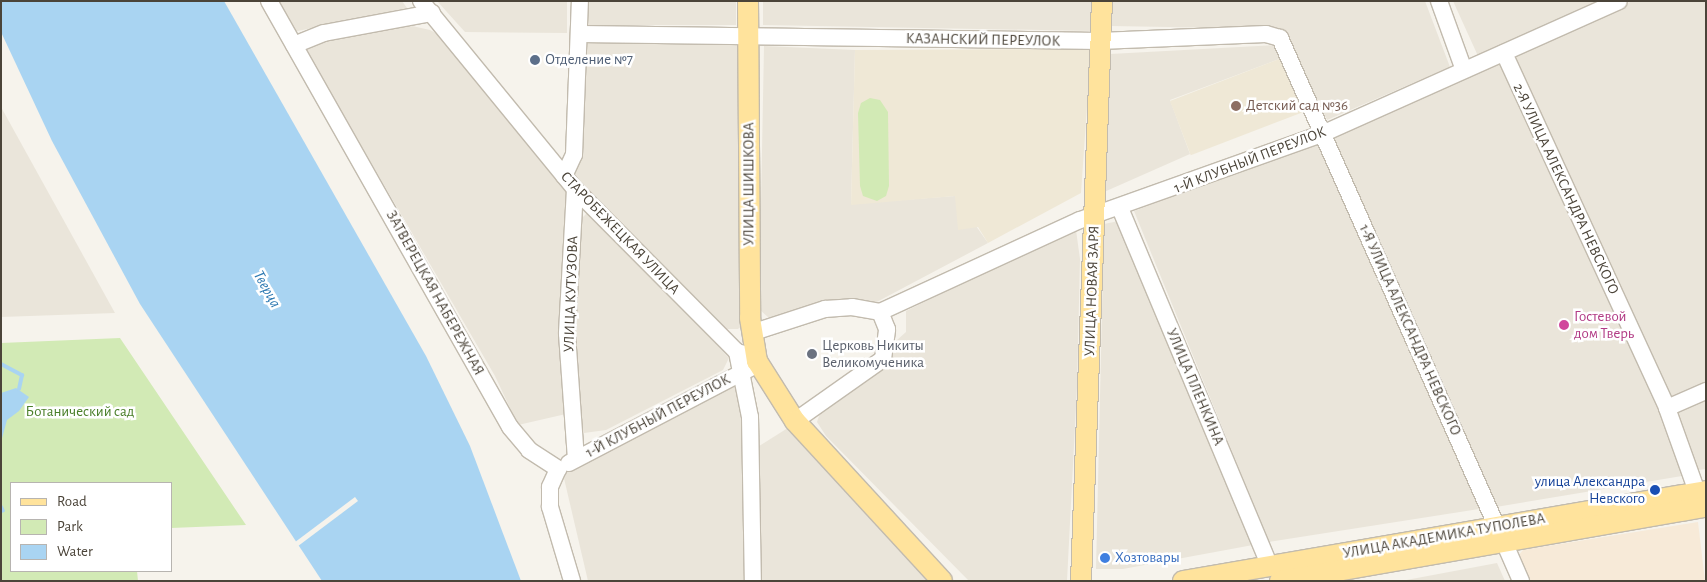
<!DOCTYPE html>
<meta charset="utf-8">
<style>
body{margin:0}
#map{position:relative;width:1707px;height:582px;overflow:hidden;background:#f6f3ec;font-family:"Alegreya Sans",sans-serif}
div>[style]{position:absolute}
.residential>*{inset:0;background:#eae5da;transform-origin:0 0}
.commercial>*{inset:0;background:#f7ead8}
.education>*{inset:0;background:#efe8d6;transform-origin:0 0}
.green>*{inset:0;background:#d2eab5}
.water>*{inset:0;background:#a9d4f2}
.pier>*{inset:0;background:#f6f3ec;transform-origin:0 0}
.stream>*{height:4px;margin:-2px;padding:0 2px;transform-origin:2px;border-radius:2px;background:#a9d4f2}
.roads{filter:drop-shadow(1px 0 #c2bbae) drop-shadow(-1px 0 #c2bbae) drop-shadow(0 1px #c2bbae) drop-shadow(0 -1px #c2bbae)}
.minor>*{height:16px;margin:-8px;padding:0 8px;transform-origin:8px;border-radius:8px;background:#fff}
.major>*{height:20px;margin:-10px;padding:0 10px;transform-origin:10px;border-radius:10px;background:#ffe39c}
.dots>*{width:14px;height:14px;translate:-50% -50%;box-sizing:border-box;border:2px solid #fff;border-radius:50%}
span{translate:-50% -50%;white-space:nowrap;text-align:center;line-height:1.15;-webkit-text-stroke:5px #fff;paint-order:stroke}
.street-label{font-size:15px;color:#4b4439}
.service-label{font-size:15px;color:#4e5e75}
.left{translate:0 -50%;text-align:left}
.education-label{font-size:15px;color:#785e54}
.hotel-label{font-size:15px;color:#b23c85}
.worship-label{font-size:15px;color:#5b616d}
.park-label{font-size:15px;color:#4a7f2a}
.transit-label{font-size:15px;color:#164399}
.right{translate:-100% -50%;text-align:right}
.shop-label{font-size:15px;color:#366cbe}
.water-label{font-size:16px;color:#2e7ab2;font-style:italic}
.frame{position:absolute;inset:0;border:2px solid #4b4439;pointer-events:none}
.legend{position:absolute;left:10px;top:482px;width:162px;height:90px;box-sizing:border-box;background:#fff;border:1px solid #b7b4b0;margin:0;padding:6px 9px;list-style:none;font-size:15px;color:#4b4439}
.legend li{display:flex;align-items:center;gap:10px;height:25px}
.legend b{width:25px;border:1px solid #b7b4b0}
</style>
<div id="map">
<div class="residential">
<i style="clip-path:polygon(276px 1px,402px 1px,407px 8px,293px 32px)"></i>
<i style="clip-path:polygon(437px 1px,567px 1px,567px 33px,465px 32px)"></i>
<i style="left:586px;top:1px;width:150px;height:24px"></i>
<i style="clip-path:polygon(763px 1px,1094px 1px,1093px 31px,763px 25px)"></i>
<i style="clip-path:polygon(1111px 1px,1425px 1px,1450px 67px,1327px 120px,1283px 29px,1110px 26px)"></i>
<i style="clip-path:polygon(1453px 1px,1597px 1px,1478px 56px)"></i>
<i style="clip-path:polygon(1632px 1px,1706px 1px,1706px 384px,1671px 398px,1512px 55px)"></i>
<i style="clip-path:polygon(412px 26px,430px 30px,441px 36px,572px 198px,566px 414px,518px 425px,495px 376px,305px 49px,331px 38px)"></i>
<i style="clip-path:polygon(586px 40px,741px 42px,745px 323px,738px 329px,722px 329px,572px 175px)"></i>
<i style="clip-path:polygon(1277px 45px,1282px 58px,1170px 100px,1190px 154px,1104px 192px,1110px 54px)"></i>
<i style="clip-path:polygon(764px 46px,855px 50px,851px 204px,955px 196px,988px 243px,871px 305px,839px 303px,769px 318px,759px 309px)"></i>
<i style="clip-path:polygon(1501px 58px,1662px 410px,1686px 471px,1682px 476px,1496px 507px,1331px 133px)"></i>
<i style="clip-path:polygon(1px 107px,115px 313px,1px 317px)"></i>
<i style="clip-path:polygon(1320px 140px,1481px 503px,1479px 509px,1269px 542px,1134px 211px)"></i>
<i style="clip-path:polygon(586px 214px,593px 214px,729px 358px,723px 370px,606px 430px,584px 433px,579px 422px,573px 354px,577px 223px)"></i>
<i style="clip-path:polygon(1124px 220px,1253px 545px,1123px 569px,1096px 569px,1104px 224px)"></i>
<i style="clip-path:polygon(1076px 230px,1080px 259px,1077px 387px,1067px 581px,969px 581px,826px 436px,817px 422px,822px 407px,906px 332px,906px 311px,1067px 231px)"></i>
<i style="clip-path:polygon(726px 385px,735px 386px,742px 401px,746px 581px,588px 581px,563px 474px)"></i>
<i style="clip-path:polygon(1706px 398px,1706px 469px,1698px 470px,1674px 411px)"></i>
<i style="clip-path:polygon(791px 426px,932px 581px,759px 581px,756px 448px)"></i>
<i style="clip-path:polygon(1497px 563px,1505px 581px,1401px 581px)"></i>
</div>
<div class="commercial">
<i style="clip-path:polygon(1698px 522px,1705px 581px,1529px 581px,1518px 556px,1523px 550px)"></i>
</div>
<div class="education">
<i style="clip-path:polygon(1091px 49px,1081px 193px,988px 243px,978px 227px,958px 230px,955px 196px,851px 205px,855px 50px)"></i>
<i style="left:1282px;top:58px;width:58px;height:120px;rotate:69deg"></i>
</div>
<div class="green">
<i style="clip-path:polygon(870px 98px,880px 100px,888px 112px,889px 186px,886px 196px,877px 201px,863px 196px,860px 186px,858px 113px,861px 103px)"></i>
<i style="clip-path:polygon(120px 338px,246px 525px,171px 528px,171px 483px,11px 483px,11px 571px,137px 571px,138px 581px,1px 581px,1px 343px)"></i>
</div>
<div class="water">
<i style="clip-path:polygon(1px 1px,224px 1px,426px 356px,470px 446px,521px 581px,322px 581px,140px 304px,52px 141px,1px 32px)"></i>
<i style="clip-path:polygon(16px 388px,29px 397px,19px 411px,7px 420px,1px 442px,1px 393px)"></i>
</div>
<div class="pier">
<i style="left:355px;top:497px;width:5px;height:77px;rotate:53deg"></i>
</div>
<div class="stream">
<i style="left:1px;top:364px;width:24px;rotate:28deg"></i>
<i style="left:22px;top:375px;width:14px;rotate:102deg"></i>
<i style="left:1px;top:507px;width:4px;rotate:63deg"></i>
</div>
<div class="roads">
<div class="minor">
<i style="left:269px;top:1px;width:489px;rotate:60.5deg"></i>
<i style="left:510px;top:427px;width:30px;rotate:50deg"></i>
<i style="left:529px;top:450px;width:35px;rotate:33deg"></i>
<i style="left:421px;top:1px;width:243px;rotate:50.7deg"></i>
<i style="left:575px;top:189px;width:230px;rotate:45.2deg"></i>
<i style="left:737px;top:352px;width:19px;rotate:16deg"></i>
<i style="left:1439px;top:1px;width:73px;rotate:70.1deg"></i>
<i style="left:581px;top:34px;width:519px;rotate:0.77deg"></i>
<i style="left:1100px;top:41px;width:166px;rotate:-2.4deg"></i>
<i style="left:1266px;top:34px;width:15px;rotate:16deg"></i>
<i style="left:1280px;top:38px;width:535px;rotate:66.07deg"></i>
<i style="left:294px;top:45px;width:32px;rotate:-22deg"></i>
<i style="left:324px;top:33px;width:110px;rotate:-10.5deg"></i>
<i style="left:1504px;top:53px;width:391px;rotate:65.3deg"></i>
<i style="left:1667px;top:408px;width:89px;rotate:70.3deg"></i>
<i style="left:564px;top:176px;width:23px;rotate:-65deg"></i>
<i style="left:574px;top:155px;width:154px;rotate:-87.8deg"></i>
<i style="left:575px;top:189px;width:145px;rotate:93.2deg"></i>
<i style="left:567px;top:334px;width:125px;rotate:85.9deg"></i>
<i style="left:1120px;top:208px;width:388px;rotate:67.3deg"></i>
<i style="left:751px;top:333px;width:78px;rotate:-18deg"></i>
<i style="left:825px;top:309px;width:27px;rotate:-4deg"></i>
<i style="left:852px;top:307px;width:28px;rotate:10deg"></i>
<i style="left:880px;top:312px;width:220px;rotate:-24.7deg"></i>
<i style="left:1080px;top:220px;width:257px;rotate:-19.6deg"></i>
<i style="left:1322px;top:134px;width:325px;rotate:-24.1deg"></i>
<i style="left:737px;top:352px;width:66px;rotate:78.7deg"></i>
<i style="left:750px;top:417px;width:164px;rotate:89deg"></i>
<i style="left:1667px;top:408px;width:43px;rotate:-23.6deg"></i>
<i style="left:795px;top:421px;width:108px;rotate:-35.2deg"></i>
<i style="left:883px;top:359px;width:30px;rotate:-82deg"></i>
<i style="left:887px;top:329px;width:18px;rotate:-112deg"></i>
<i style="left:569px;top:463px;width:205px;rotate:-27.6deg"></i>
<i style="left:558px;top:469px;width:20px;rotate:114deg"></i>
<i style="left:550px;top:487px;width:20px;rotate:90deg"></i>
<i style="left:550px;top:507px;width:77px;rotate:73.4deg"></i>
<i style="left:1504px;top:542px;width:43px;rotate:66.4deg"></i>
</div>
<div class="major">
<i style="left:748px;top:1px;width:317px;rotate:89.6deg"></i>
<i style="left:750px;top:318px;width:44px;rotate:80.8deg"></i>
<i style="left:757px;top:361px;width:71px;rotate:57.7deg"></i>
<i style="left:795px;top:421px;width:217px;rotate:47.4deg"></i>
<i style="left:1081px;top:581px;width:580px;rotate:-87.93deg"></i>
<i style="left:1183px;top:581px;width:531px;rotate:-9.76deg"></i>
<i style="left:1280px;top:581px;width:432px;rotate:-9.9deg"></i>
</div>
</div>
<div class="dots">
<i style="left:535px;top:60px;background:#5c6f8a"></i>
<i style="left:1236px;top:106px;background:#8d6e63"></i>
<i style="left:1564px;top:325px;background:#d1479c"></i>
<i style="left:812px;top:354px;background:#6b7280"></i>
<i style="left:1655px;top:490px;background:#1a4fb4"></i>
<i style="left:1105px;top:558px;background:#3f7fe0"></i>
</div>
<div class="street-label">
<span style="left:983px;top:40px;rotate:1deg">КАЗАНСКИЙ ПЕРЕУЛОК</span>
<span style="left:1250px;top:160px;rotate:-21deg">1-Й КЛУБНЫЙ ПЕРЕУЛОК</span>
<span style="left:749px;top:184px;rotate:-90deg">УЛИЦА ШИШКОВА</span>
<span style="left:1566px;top:189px;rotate:65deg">2-Я УЛИЦА АЛЕКСАНДРА НЕВСКОГО</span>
<span style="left:620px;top:233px;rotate:46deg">СТАРОБЕЖЕЦКАЯ УЛИЦА</span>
<span style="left:1092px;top:291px;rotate:-88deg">УЛИЦА НОВАЯ ЗАРЯ</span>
<span style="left:435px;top:293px;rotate:61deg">ЗАТВЕРЕЦКАЯ НАБЕРЕЖНАЯ</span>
<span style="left:571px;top:294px;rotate:-88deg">УЛИЦА КУТУЗОВА</span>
<span style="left:1410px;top:330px;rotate:66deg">1-Я УЛИЦА АЛЕКСАНДРА НЕВСКОГО</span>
<span style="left:1195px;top:387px;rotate:67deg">УЛИЦА ПЛЕНКИНА</span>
<span style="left:658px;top:416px;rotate:-28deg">1-Й КЛУБНЫЙ ПЕРЕУЛОК</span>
<span style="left:1444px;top:536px;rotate:-10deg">УЛИЦА АКАДЕМИКА ТУПОЛЕВА</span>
</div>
<div class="service-label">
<span class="left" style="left:545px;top:60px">Отделение №7</span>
</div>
<div class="education-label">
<span class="left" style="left:1246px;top:106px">Детский сад №36</span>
</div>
<div class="hotel-label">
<span class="left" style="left:1574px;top:325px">Гостевой<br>дом Тверь</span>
</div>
<div class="worship-label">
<span class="left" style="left:822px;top:354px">Церковь Никиты<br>Великомученика</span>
</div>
<div class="park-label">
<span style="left:80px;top:412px">Ботанический сад</span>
</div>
<div class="transit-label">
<span class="right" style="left:1645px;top:490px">улица Александра<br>Невского</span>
</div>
<div class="shop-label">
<span class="left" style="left:1115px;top:558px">Хозтовары</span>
</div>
<div class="water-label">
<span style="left:267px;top:289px;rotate:61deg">Тверца</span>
</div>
<div class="frame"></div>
<ul class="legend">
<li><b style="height:6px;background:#ffe39c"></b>Road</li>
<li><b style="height:14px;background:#d2eab5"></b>Park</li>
<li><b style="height:14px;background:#a9d4f2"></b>Water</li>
</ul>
</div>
